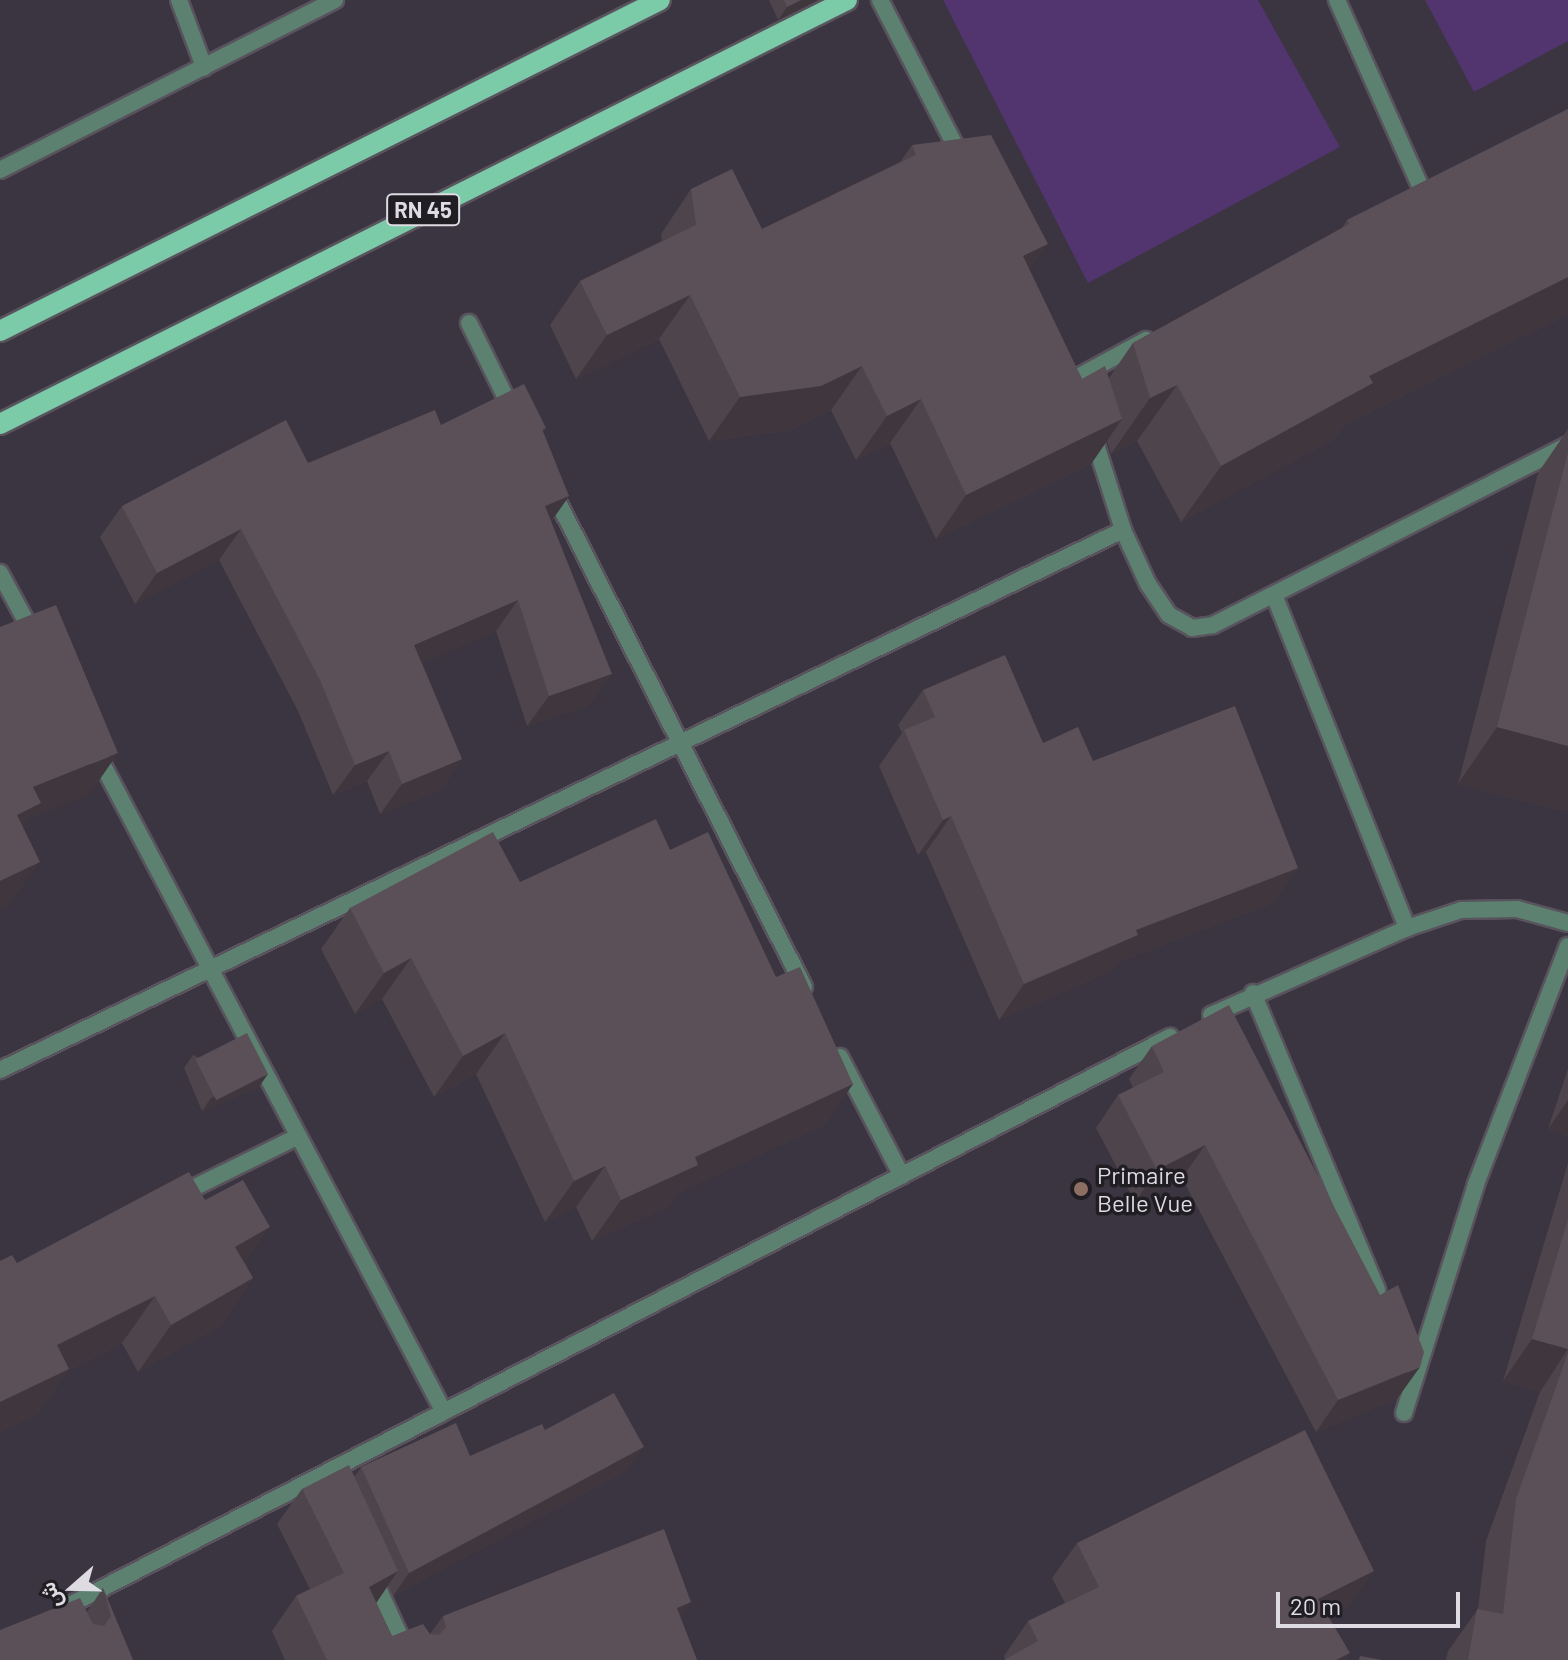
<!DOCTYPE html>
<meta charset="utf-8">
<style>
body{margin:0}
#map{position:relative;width:1568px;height:1660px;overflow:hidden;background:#3a3540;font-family:Barlow,Vazirmatn,sans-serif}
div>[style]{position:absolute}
.green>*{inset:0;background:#52346e}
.roads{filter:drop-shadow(2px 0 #58535d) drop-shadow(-2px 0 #58535d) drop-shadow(0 2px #58535d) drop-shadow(0 -2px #58535d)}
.minor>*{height:16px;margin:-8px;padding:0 8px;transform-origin:8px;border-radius:8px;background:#5c8170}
.primary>*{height:20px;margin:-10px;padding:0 10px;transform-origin:10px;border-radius:10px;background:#7bcaa8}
.wall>*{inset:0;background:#4e444c}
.shaded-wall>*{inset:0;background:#40373e}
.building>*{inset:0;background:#5b4f58;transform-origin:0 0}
.dots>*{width:22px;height:22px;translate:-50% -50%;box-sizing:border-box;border:4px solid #201e23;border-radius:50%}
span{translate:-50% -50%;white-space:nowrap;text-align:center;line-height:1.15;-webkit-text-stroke:7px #201e23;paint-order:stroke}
.shield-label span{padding:2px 6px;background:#201e23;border:2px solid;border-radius:6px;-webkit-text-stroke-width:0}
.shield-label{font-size:22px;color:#dedbe2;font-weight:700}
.poi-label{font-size:24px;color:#dedbe2}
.left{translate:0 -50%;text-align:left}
.north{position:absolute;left:32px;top:1548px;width:80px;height:80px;-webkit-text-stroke:6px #201e23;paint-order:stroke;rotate:250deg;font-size:22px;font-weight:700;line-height:32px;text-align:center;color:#dedbe2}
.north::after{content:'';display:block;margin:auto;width:28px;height:36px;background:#dedbe2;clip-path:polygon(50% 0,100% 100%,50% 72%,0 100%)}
.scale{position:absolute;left:1276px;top:1592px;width:184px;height:36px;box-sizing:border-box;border:4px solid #dedbe2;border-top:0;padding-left:10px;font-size:24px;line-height:28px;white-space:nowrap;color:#dedbe2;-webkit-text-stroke:6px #201e23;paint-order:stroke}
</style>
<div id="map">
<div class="green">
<i style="clip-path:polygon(943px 0,1258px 0,1340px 147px,1088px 283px)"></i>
<i style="clip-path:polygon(1425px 0,1568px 0,1568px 41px,1474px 92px)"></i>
</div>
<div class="roads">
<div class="minor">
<i style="left:179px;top:0;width:72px;rotate:69.5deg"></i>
<i style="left:880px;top:0;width:179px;rotate:62.7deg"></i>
<i style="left:1337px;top:0;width:208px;rotate:65.9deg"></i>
<i style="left:0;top:170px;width:376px;rotate:-26.9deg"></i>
<i style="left:469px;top:323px;width:99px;rotate:63.7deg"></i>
<i style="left:1076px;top:378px;width:80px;rotate:-28.5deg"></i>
<i style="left:1092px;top:432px;width:103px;rotate:72.4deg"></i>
<i style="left:1123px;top:530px;width:60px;rotate:65.2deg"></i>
<i style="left:1148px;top:584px;width:37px;rotate:56deg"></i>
<i style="left:1169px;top:615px;width:26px;rotate:29deg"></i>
<i style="left:1192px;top:628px;width:21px;rotate:-8deg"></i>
<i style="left:1213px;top:625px;width:398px;rotate:-26.9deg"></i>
<i style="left:552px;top:490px;width:557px;rotate:63.11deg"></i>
<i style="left:0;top:573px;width:72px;rotate:61.6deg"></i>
<i style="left:1274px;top:595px;width:359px;rotate:68.2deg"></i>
<i style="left:96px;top:752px;width:746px;rotate:62.2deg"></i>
<i style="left:1253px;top:993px;width:322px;rotate:67.3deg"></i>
<i style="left:1211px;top:1015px;width:214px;rotate:-23.9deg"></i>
<i style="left:1407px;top:928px;width:57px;rotate:-18.4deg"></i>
<i style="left:1461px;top:910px;width:56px;rotate:-1deg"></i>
<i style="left:1517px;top:909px;width:53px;rotate:15.4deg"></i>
<i style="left:840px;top:1057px;width:134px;rotate:62.5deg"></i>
<i style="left:0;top:1070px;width:1246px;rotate:-25.68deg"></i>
<i style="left:181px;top:1194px;width:131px;rotate:-26.2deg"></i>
<i style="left:1404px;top:1413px;width:240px;rotate:-72.5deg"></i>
<i style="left:1476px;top:1184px;width:255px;rotate:-68.9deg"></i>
<i style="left:373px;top:1577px;width:91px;rotate:65.4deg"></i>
<i style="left:64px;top:1608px;width:1245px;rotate:-27.31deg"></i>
</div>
<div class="primary">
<i style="left:0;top:331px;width:738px;rotate:-26.63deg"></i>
<i style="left:0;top:424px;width:947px;rotate:-26.59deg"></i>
</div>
</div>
<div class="wall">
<i style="clip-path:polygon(769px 0,818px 0,778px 20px)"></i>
<i style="clip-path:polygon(1568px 109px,1568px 314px,1343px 426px,1334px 439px,1181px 522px,1137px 441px,1111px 454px,1107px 441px,1091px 464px,936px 539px,890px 443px,856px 460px,831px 410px,791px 430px,709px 441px,659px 339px,576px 379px,550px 325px,580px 281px,662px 241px,661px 234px,691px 189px,762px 229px,900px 162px,912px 145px,1029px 270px,1082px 379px,1109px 378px,1133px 343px,1341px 229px,1347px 220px)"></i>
<i style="clip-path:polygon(441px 425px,546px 428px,542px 432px,569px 496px,551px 522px,590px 705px,527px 726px,496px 631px,422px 663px,462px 759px,441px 790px,380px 814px,367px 781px,333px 795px,298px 711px,219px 560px,135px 604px,100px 537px,122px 506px,308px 463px)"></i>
<i style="clip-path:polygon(1568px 429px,1568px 812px,1458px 784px,1538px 473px)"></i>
<i style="clip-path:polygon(923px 690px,1043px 743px,1093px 761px,1298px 868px,1273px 903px,1118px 962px,1113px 970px,999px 1020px,926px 852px,918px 855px,879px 766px,902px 733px,898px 725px)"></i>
<i style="clip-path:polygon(670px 850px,776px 977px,853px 1084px,824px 1125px,679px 1192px,669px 1206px,592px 1241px,576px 1207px,545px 1222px,476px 1074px,434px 1097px,382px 999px,355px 1014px,321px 949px,350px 908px,520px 882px)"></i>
<i style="clip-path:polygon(1152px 1046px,1397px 1399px,1316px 1432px,1182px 1178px,1135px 1202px,1096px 1128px,1118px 1095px,1133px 1088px,1129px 1079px)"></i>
<i style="clip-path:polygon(193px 1055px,259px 1087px,202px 1111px,184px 1068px)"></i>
<i style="clip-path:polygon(1568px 1069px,1568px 1136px,1548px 1129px)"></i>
<i style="clip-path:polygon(1568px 1163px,1568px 1660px,1446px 1660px,1448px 1651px,1478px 1609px,1486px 1541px,1540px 1392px,1503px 1381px)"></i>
<i style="clip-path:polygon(17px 1263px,245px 1263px,253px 1278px,221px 1325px,138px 1372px,122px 1343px,68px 1370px,37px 1415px)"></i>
<i style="clip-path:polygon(545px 1430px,628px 1470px,393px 1596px,388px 1585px,376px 1603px,392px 1636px,430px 1634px,443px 1616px,691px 1602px,680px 1618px,697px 1660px,285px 1660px,272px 1631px,296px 1596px,310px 1589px,277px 1524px,302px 1489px,355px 1476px,361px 1467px,470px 1456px)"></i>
<i style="clip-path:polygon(1077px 1543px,1350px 1606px,1328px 1616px,1005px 1659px,1004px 1656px,1028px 1621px,1065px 1603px,1052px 1578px)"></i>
<i style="clip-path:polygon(103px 1588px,133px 1660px,0 1660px,87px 1612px)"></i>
</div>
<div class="shaded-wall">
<i style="clip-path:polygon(801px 0,818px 0,778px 20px,787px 7px)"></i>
<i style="clip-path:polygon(1048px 244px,1017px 288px,1023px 256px)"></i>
<i style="clip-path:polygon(1568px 277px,1568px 314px,1343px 426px,1334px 439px,1181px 522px,1221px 466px,1369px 376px)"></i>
<i style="clip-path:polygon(690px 295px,659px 339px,576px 379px,607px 335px)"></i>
<i style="clip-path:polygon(862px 366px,831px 410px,791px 430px,709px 441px,740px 397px)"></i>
<i style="clip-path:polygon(1177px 385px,1137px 441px,1111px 454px,1150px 398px)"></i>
<i style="clip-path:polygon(921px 399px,890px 443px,856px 460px,887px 416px)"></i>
<i style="clip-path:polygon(1122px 419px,1091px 464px,936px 539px,966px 495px)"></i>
<i style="clip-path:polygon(569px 496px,547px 527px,545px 506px)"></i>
<i style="clip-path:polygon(241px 529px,219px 560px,135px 604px,157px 573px)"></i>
<i style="clip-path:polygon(518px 600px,496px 631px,393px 676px,414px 645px)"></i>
<i style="clip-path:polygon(612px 674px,590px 705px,527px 726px,549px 696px)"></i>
<i style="clip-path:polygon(1497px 727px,1568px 746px,1568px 812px,1458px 784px)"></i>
<i style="clip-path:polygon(389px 751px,367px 781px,333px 795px,355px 765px)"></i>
<i style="clip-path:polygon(118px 753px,89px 795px,30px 818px,12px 845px,0 840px,33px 787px)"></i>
<i style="clip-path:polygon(462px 759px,441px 790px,380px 814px,402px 784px)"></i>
<i style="clip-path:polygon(951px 816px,926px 852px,918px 855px,943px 820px)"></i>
<i style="clip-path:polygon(40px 862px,10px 904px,0 909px,0 881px)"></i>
<i style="clip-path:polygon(1298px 868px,1273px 903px,1118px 962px,1113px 970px,999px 1020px,1024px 984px,1136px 930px)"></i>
<i style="clip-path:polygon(411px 958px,382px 999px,355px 1014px,384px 973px)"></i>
<i style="clip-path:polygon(505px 1033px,476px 1074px,434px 1097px,463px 1056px)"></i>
<i style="clip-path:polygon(268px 1074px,259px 1087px,202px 1111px,211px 1098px)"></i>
<i style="clip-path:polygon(853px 1084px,824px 1125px,679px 1192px,669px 1206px,592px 1241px,621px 1200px,695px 1157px)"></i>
<i style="clip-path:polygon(1568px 1100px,1568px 1136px,1548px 1129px)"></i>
<i style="clip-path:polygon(1205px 1145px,1182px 1178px,1135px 1202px,1157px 1170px)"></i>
<i style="clip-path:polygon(605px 1166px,576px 1207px,545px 1222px,574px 1181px)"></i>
<i style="clip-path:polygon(270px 1227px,237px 1274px,235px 1247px)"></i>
<i style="clip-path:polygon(253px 1278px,221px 1325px,138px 1372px,171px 1325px)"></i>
<i style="clip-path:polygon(155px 1296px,122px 1343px,68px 1370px,37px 1415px,0 1433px,0 1402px,57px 1345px)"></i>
<i style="clip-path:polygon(1532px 1339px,1568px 1349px,1540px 1392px,1503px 1381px)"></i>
<i style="clip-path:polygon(1420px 1367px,1397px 1399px,1316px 1432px,1338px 1400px)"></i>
<i style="clip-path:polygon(644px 1447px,628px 1470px,393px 1596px,409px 1573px)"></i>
<i style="clip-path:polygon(398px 1571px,374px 1606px,369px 1587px)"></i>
<i style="clip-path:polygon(1374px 1571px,1350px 1606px,1294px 1634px,1318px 1599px)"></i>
<i style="clip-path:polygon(691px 1602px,667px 1637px,677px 1608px)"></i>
<i style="clip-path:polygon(1350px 1653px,1345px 1660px,1336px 1660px)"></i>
</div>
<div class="building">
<i style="clip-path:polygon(784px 0,801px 0,787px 7px)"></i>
<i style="clip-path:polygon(1568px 109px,1568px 277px,1369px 376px,1373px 383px,1221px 466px,1177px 385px,1150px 398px,1133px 343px,1349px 224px,1347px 220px)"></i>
<i style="clip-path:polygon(991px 135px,1048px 244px,1023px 256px,1082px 379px,1105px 366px,1122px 419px,966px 495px,921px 399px,887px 416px,862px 366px,821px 386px,740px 397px,690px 295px,607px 335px,580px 281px,696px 225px,691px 189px,732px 169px,762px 229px,916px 155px,912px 145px)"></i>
<i style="clip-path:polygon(524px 384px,546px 428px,542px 429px,569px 496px,545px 506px,612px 674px,549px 696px,518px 600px,414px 645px,462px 759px,402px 784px,389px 751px,355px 765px,320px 680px,241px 529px,157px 573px,122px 506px,286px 420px,308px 463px,435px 410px,441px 425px)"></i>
<i style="clip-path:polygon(1568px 452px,1568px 746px,1497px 727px)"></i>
<i style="clip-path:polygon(56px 605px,118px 753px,33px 787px,41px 803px,17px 815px,40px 862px,0 881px,0 627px)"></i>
<i style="clip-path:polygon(1005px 655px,1043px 743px,1078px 727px,1093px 761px,1235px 706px,1298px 868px,1136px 930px,1138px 935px,1024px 984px,951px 816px,943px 820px,904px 730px,935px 717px,923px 690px)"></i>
<i style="clip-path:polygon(656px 819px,670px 850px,708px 832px,776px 977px,800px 967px,853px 1084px,695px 1157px,698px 1165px,621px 1200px,605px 1166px,574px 1181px,505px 1033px,463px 1056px,411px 958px,384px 973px,350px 908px,493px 832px,520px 882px)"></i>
<i style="clip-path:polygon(1229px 1005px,1380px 1295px,1398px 1285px,1424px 1352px,1420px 1367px,1338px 1400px,1205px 1145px,1157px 1170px,1118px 1095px,1164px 1072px,1152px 1046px)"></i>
<i style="left:247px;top:1033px;width:46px;height:58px;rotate:63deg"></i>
<i style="clip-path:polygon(189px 1172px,205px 1200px,243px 1180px,270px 1227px,235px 1247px,253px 1278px,171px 1325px,155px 1296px,57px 1345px,69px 1369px,0 1402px,0 1261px,12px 1255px,17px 1263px)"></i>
<i style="clip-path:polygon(1568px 1219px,1568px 1349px,1532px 1339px)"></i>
<i style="clip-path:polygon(1568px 1353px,1568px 1660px,1468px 1660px,1477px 1609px,1503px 1614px,1516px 1499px)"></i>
<i style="clip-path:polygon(614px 1393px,644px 1447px,409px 1573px,361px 1467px,456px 1423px,470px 1456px,542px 1424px,545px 1430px)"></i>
<i style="clip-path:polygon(1305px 1430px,1374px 1571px,1318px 1599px,1350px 1653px,1336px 1660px,1004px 1660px,1038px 1641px,1028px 1621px,1099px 1587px,1077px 1543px)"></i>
<i style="clip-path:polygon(349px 1465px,398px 1571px,369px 1587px,392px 1636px,423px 1624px,430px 1634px,439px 1635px,446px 1627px,443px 1616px,664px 1529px,691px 1602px,677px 1608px,697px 1660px,327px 1660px,296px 1596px,344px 1573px,302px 1489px)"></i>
<i style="clip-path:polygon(103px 1588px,133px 1660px,0 1660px,0 1630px,80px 1598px,93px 1624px,104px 1626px,111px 1616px)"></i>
<i style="clip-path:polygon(1360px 1656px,1382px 1660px,1359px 1660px)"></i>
</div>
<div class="dots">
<i style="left:1081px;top:1189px;background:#8d6e63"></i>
</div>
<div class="shield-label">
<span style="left:423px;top:210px">RN 45</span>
</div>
<div class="poi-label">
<span class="left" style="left:1097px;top:1189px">Primaire<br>Belle Vue</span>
</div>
<div class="north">ش</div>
<div class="scale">20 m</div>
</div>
